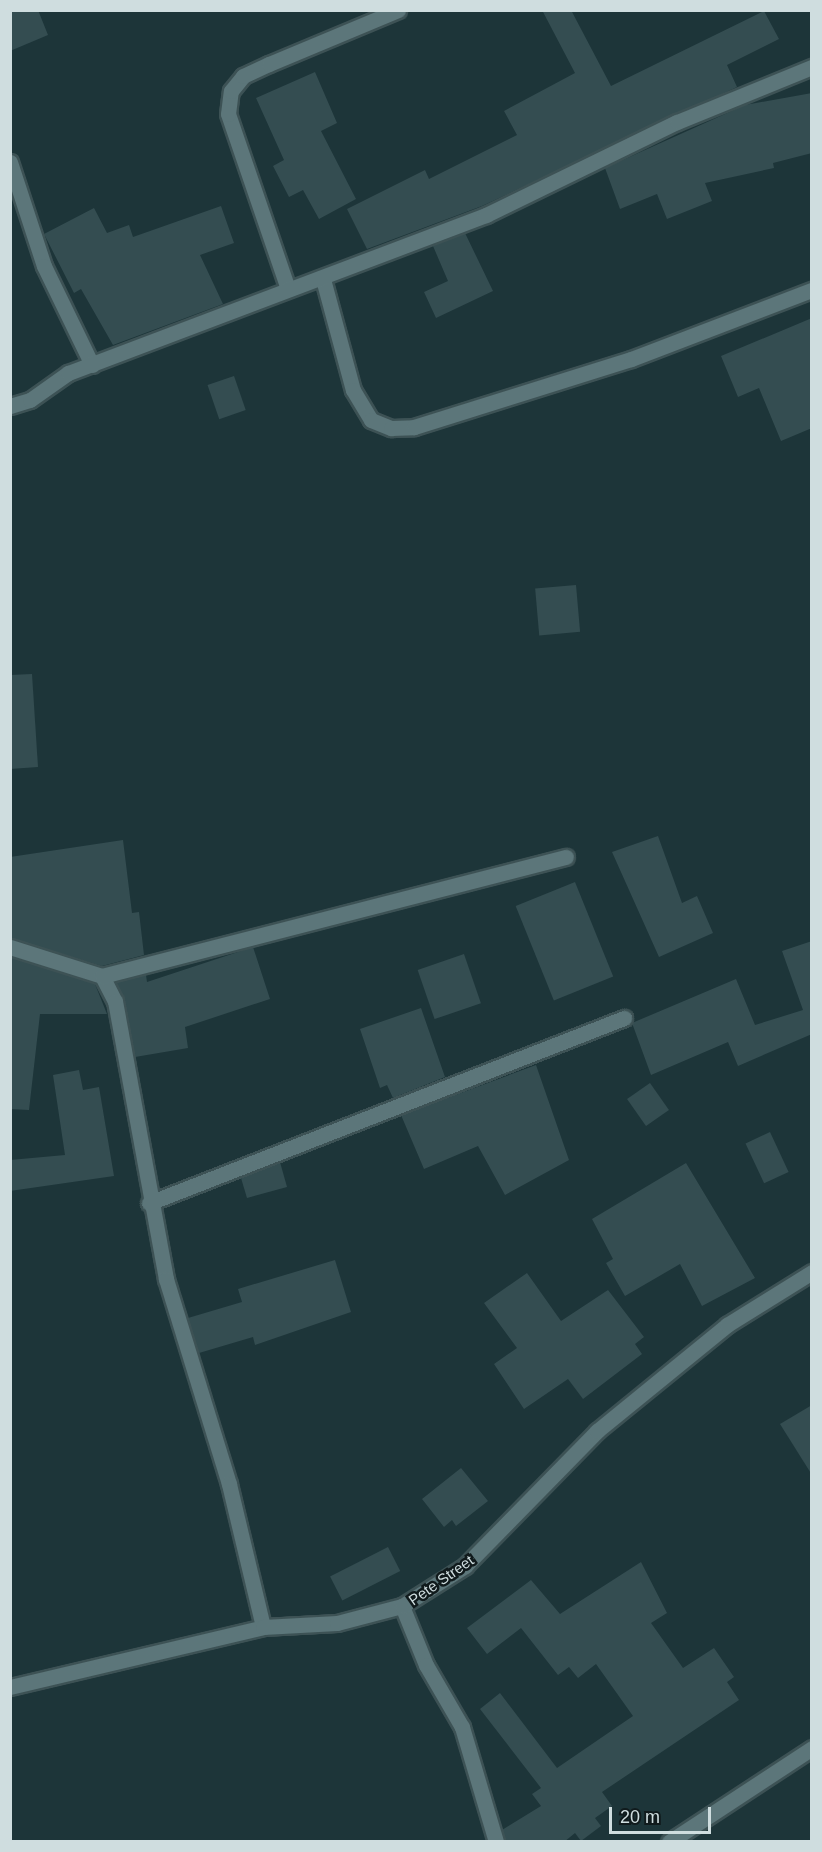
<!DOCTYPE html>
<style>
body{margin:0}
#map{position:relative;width:822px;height:1852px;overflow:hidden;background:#1d3539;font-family:Arial,sans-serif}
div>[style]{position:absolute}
.building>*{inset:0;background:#344d51;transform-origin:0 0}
.roads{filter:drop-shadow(2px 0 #3d5255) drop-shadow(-2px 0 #3d5255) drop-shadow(0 2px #3d5255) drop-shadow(0 -2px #3d5255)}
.minor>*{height:15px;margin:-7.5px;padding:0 7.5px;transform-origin:7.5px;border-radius:7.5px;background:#5c767a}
span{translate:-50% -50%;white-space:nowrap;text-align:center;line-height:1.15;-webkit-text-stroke:5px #101a1c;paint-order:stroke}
.street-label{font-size:15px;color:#cfdddf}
.frame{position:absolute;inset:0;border:12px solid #cfdddf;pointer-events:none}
.scale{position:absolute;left:609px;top:1807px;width:102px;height:27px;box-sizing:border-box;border:3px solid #cfdddf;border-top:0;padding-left:8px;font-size:18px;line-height:21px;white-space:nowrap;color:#cfdddf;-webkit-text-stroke:4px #101a1c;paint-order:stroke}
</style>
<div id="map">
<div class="building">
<i style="clip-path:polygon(10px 10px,38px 10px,48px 35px,10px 51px)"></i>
<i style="clip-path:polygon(542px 10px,571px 10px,611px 86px,764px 11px,779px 39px,727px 65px,737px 87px,482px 206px,367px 249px,347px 209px,425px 170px,429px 179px,517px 135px,504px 111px,575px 73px)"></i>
<i style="clip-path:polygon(315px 72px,337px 123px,321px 131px,356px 199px,319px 219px,303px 190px,289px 197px,273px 166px,284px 160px,256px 98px)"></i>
<i style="clip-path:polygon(812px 93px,812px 153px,773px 163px,774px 168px,705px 183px,712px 201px,667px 219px,657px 194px,620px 209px,605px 168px,745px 105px)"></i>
<i style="clip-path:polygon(221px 206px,234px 243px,200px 255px,223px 304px,113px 345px,81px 289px,74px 293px,44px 234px,94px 208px,107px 233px,129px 225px,133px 237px)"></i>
<i style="clip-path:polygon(465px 233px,493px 291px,436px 318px,424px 292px,448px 281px,433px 246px)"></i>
<i style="clip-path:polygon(812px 318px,812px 428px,781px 441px,759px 388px,738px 397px,721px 356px)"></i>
<i style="left:234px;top:376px;width:36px;height:28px;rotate:71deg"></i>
<i style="left:576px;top:585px;width:47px;height:41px;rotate:85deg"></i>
<i style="clip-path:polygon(32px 674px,38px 767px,10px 769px,10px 675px)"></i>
<i style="clip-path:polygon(658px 836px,682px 903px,697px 896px,713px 933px,659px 957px,612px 852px)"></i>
<i style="clip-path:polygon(123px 840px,132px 913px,139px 912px,144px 955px,102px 966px,10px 938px,10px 857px)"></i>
<i style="left:575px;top:882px;width:102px;height:64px;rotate:68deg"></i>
<i style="clip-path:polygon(812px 941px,812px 1034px,738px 1066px,728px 1042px,651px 1075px,632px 1023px,736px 979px,755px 1025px,803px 1010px,782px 951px)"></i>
<i style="clip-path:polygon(253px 947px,270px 999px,185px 1027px,188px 1048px,135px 1057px,116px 982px,146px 975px,147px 982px)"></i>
<i style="left:464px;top:954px;width:52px;height:49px;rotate:71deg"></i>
<i style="clip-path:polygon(10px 957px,95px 984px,107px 1014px,40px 1014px,29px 1110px,10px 1109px)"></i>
<i style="clip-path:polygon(421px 1008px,445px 1077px,393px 1098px,387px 1085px,380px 1088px,360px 1029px)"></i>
<i style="clip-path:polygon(536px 1065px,569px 1160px,505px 1195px,478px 1146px,424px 1169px,401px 1115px)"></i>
<i style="clip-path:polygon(79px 1070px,83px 1090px,99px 1087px,114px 1176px,10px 1191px,10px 1160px,65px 1155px,53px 1075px)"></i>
<i style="left:650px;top:1083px;width:33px;height:28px;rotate:55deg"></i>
<i style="left:770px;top:1132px;width:44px;height:27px;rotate:65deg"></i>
<i style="clip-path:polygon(280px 1162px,287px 1187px,247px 1198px,241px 1178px)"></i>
<i style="clip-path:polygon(686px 1163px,755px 1278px,702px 1306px,680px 1264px,625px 1296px,606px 1263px,613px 1259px,592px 1219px)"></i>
<i style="clip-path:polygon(335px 1260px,351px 1312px,255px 1345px,253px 1337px,199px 1353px,188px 1318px,242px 1302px,238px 1289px)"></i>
<i style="clip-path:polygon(527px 1273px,561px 1321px,608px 1290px,644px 1337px,635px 1344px,642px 1354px,583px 1399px,568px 1379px,524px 1409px,494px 1364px,517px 1348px,484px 1303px)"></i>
<i style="clip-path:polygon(812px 1405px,812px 1475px,780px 1424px)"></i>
<i style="clip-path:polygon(461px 1468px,488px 1501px,456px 1526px,452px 1520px,444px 1527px,422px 1499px)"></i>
<i style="left:388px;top:1547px;width:27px;height:65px;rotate:63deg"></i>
<i style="clip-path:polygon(641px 1562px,667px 1613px,651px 1623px,683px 1668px,714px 1648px,734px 1677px,727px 1682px,739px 1700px,602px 1792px,612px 1806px,595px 1818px,601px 1826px,581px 1841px,575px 1833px,564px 1842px,505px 1842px,502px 1830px,541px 1806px,532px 1794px,541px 1788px,480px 1709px,500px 1693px,557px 1768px,633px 1716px,596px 1664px,578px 1678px,569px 1667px,558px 1675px,521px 1628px,487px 1654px,467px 1628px,531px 1580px,560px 1614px)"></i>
</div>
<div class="roads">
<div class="minor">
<i style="left:10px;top:162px;width:109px;rotate:71.9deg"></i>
<i style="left:44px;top:266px;width:110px;rotate:64.1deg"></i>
<i style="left:323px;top:279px;width:115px;rotate:74.9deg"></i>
<i style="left:353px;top:390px;width:35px;rotate:59deg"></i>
<i style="left:371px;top:420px;width:22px;rotate:22deg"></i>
<i style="left:391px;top:428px;width:23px;rotate:-2deg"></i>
<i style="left:414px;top:427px;width:227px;rotate:-17.4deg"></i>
<i style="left:631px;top:359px;width:194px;rotate:-20.9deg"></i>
<i style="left:288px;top:289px;width:185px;rotate:-108.9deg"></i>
<i style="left:228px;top:114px;width:23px;rotate:-83deg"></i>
<i style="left:231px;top:91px;width:19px;rotate:-51deg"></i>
<i style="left:243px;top:76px;width:29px;rotate:-25deg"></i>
<i style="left:269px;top:64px;width:140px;rotate:-22.7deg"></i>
<i style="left:10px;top:406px;width:21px;rotate:-17deg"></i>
<i style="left:30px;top:400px;width:47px;rotate:-35.4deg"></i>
<i style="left:68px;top:373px;width:447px;rotate:-20.7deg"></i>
<i style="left:486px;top:215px;width:212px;rotate:-26deg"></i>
<i style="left:677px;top:122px;width:146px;rotate:-22.2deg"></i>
<i style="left:10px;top:947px;width:96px;rotate:17.5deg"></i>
<i style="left:102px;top:976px;width:28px;rotate:63deg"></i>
<i style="left:115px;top:1001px;width:283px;rotate:79.6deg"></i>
<i style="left:166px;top:1279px;width:214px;rotate:72.9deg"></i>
<i style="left:229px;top:1484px;width:147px;rotate:76.6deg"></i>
<i style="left:102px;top:976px;width:479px;rotate:-14.4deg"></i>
<i style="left:149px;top:1203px;width:510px;rotate:-21.28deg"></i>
<i style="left:402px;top:1606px;width:64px;rotate:67.9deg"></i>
<i style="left:426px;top:1665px;width:72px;rotate:59.9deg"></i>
<i style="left:462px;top:1727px;width:120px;rotate:73.5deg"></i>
<i style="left:10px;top:1687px;width:260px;rotate:-13.3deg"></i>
<i style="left:263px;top:1627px;width:74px;rotate:-3.1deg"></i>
<i style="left:337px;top:1623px;width:67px;rotate:-14.7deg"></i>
<i style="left:402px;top:1606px;width:75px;rotate:-32.4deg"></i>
<i style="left:465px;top:1566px;width:189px;rotate:-45.6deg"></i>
<i style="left:597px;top:1431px;width:168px;rotate:-39.2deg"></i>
<i style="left:727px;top:1325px;width:100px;rotate:-31.9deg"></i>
<i style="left:669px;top:1842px;width:171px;rotate:-33.3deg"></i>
</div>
</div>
<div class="street-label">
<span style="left:441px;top:1580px;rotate:-35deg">Pete Street</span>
</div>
<div class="frame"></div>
<div class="scale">20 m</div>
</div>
